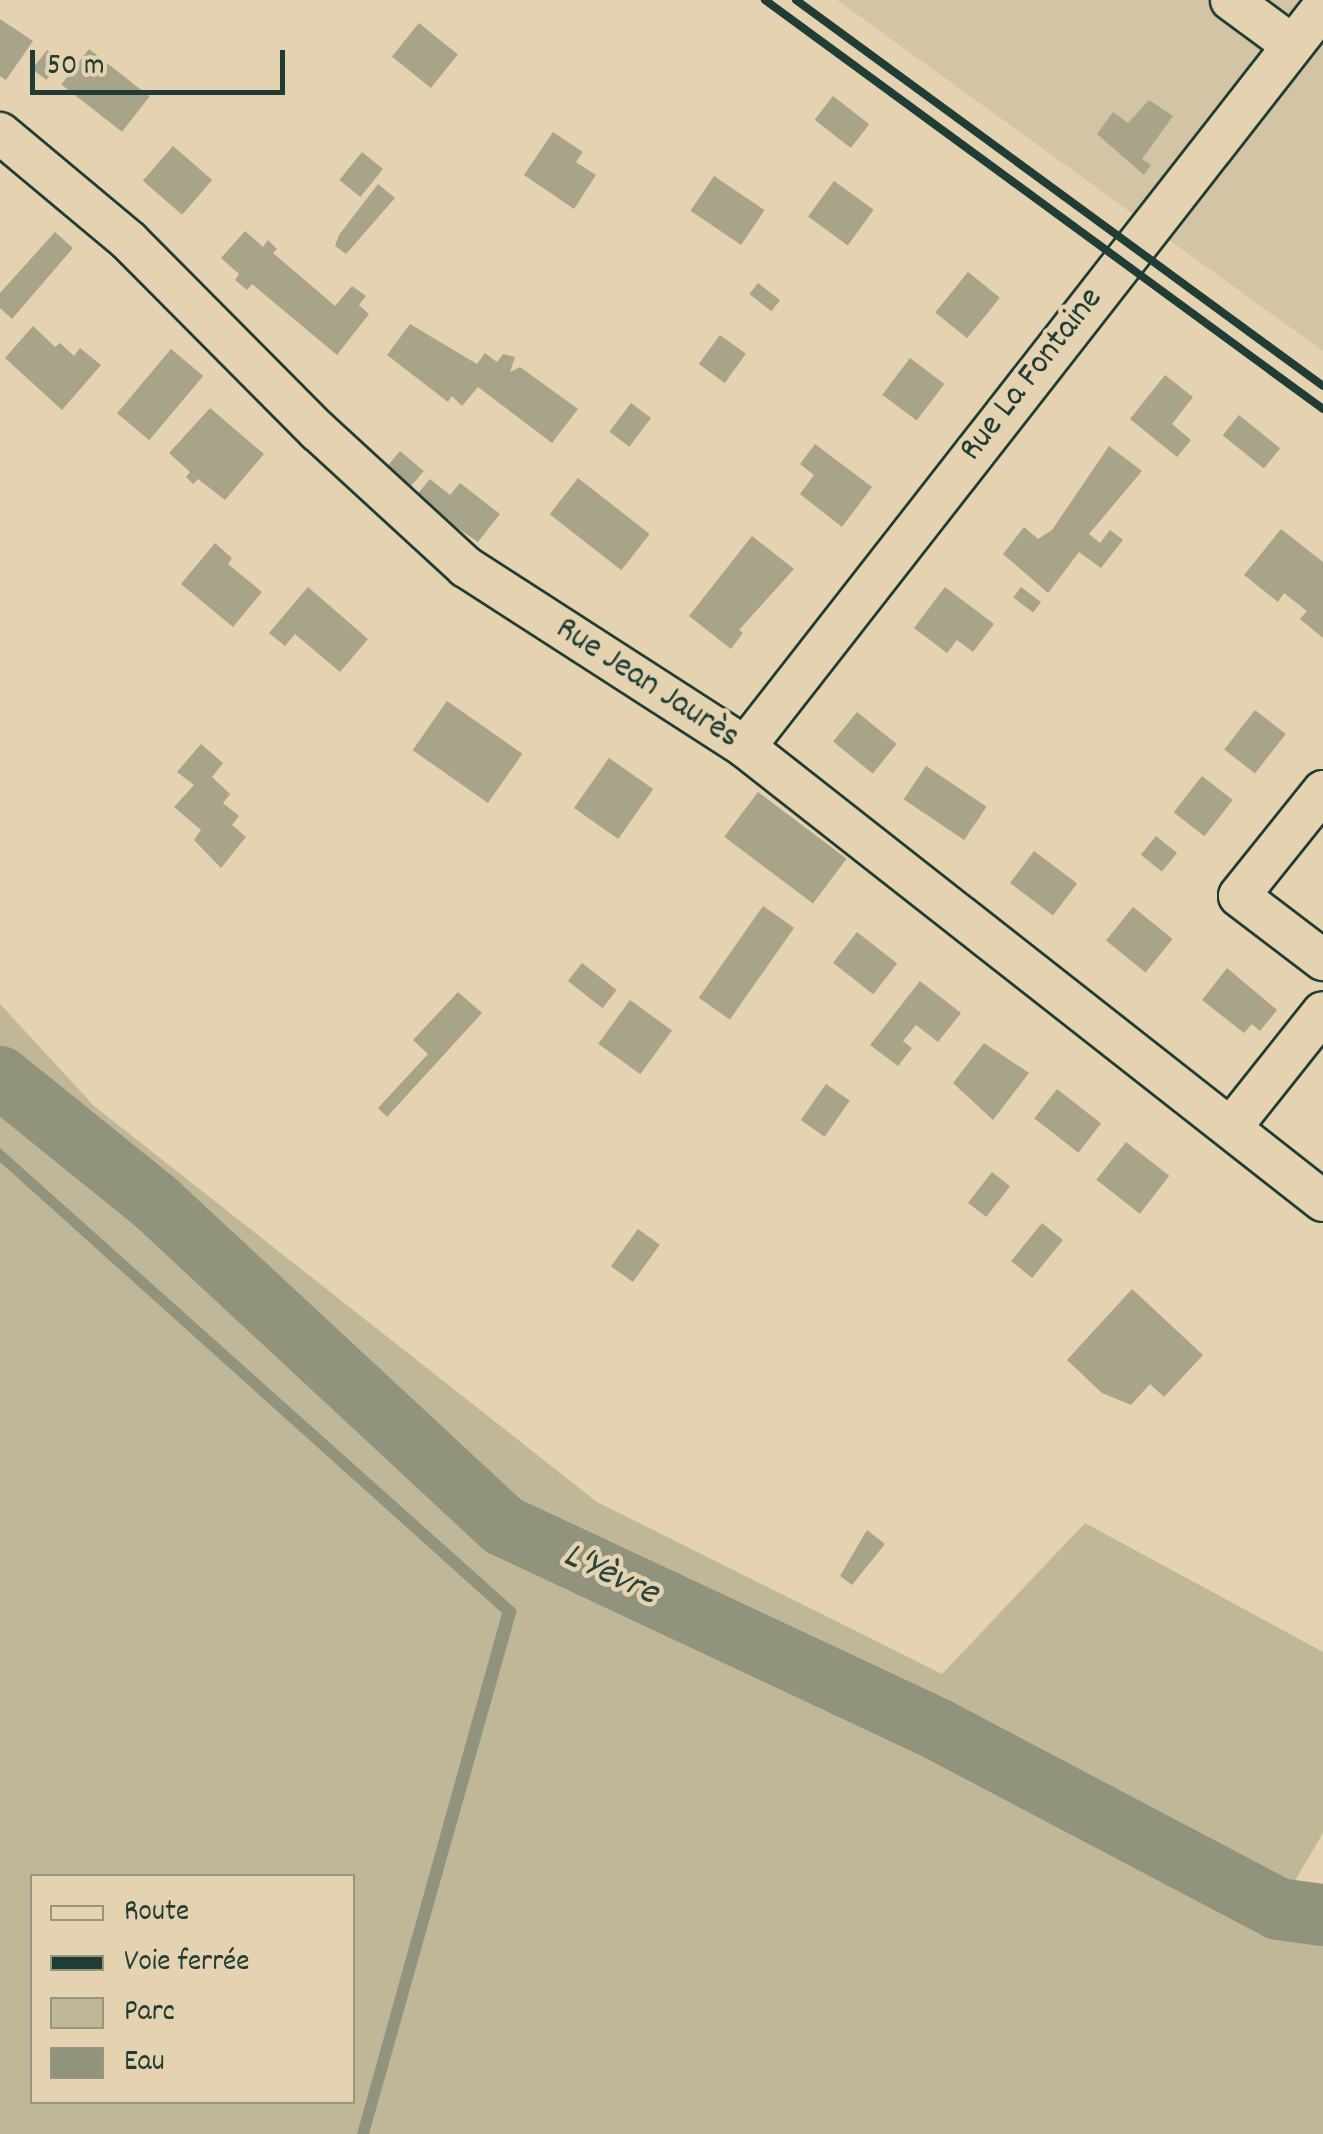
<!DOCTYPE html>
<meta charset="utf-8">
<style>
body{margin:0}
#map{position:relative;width:1323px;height:2134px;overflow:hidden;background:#e4d2b0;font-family:Dekko,sans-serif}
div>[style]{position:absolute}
.built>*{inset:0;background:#d2c4a5}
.green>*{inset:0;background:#c0b799}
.water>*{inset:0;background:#91937c}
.river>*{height:62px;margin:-31px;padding:0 31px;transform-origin:31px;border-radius:31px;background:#91937c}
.building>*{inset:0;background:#a8a48a;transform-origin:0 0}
.roads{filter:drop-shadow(2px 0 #1f3d34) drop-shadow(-2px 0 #1f3d34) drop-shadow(0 2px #1f3d34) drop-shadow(0 -2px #1f3d34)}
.minor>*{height:40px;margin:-20px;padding:0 20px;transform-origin:20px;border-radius:20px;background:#e4d2b0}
.rail>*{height:8px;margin:-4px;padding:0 4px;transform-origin:4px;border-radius:4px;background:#1f3d34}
span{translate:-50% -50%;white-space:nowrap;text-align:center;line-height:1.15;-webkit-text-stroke:9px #e4d2b0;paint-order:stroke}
.street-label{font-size:35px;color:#1f3d34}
.water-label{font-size:38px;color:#2a463b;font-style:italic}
.legend{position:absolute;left:30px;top:1874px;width:325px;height:230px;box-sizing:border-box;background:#e4d2b0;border:2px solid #95967e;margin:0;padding:12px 18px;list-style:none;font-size:30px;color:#1f3d34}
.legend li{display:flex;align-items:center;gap:20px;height:50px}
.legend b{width:50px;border:2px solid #95967e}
.scale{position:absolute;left:30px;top:50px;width:255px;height:45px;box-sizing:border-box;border:5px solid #1f3d34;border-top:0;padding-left:12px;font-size:30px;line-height:35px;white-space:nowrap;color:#1f3d34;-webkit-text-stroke:8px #e4d2b0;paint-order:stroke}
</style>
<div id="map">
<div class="built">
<i style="clip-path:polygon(837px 0,1323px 0,1323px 351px)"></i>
</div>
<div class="green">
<i style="clip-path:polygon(evenodd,0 1004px,94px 1106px,597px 1502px,942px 1674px,1085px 1523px,1323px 1652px,1323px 1833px,1293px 1884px,1323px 1887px,1323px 2134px,0 2134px,0 1004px,32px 1876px,352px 1876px,352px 2102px,32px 2102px,32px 1876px)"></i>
</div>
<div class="water">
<i style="clip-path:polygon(0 1148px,517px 1610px,369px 2134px,357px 2134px,502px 1613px,0 1162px)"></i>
</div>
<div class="river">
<i style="left:0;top:1077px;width:199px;rotate:38.9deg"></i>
<i style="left:155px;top:1202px;width:476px;rotate:42.9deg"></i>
<i style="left:504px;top:1526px;width:480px;rotate:25.1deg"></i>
<i style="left:939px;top:1730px;width:383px;rotate:27.8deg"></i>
<i style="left:1278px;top:1909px;width:45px;rotate:7.6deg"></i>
</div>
<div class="building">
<i style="clip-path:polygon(0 19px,33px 41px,6px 80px,0 76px)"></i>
<i style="left:419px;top:23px;width:50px;height:43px;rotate:39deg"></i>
<i style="left:89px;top:49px;width:77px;height:45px;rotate:38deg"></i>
<i style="left:47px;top:50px;width:18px;height:24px;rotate:38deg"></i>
<i style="left:833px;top:96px;width:46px;height:30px;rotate:38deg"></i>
<i style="clip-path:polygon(1149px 100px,1173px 116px,1142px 159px,1151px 165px,1144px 175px,1097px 134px,1113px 112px,1128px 123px)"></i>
<i style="clip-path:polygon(553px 132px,583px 152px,576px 162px,596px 175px,574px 209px,524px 175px)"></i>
<i style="left:173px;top:146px;width:52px;height:46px;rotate:41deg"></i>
<i style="left:362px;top:152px;width:27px;height:36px;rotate:39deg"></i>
<i style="left:714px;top:176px;width:61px;height:42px;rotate:34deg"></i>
<i style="left:834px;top:181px;width:49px;height:44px;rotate:36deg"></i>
<i style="clip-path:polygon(378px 184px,395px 198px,346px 254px,335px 246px,339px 235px)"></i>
<i style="clip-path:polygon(245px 231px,263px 247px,268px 240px,277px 249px,273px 253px,335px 306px,352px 286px,366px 296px,359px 305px,369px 314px,337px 355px,252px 284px,247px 290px,235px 280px,239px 274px,221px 258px)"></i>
<i style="clip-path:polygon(55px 232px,73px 248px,12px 319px,0 308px,0 293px)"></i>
<i style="left:968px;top:272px;width:41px;height:52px;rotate:39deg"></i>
<i style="left:758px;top:283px;width:28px;height:14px;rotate:38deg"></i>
<i style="clip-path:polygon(410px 324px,477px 364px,485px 353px,497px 362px,503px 354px,515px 357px,510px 372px,520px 367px,578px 409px,552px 443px,478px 387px,462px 406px,452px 396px,448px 402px,387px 355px)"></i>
<i style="clip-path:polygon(33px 326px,55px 347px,60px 343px,74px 356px,80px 348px,101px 365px,62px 410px,5px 358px)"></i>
<i style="left:720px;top:335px;width:32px;height:36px;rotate:36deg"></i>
<i style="left:171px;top:349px;width:42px;height:84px;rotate:40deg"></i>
<i style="left:910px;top:358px;width:43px;height:46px;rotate:37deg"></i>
<i style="clip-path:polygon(1165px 375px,1193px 397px,1172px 424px,1191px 440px,1177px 457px,1130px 419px)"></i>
<i style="left:631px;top:403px;width:25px;height:36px;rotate:37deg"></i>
<i style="clip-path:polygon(210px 408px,264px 454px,225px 500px,198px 479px,193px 484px,186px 477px,190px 472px,169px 453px)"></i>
<i style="left:1239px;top:415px;width:53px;height:26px;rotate:39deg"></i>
<i style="clip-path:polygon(815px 444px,872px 487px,842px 527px,800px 494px,814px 475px,800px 464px)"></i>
<i style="clip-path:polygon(1109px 446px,1142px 471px,1089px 534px,1100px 543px,1110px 530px,1123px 540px,1101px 568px,1079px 552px,1048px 593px,1003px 554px,1024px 527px,1038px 539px,1052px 530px)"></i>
<i style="left:400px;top:451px;width:31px;height:29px;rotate:40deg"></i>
<i style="left:578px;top:478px;width:91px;height:46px;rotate:38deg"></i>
<i style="clip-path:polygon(430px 479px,450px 495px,460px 483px,500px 514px,478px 542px,414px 498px)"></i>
<i style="clip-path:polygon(1281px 529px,1323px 562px,1323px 638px,1300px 619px,1307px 611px,1284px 593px,1278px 602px,1244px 575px)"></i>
<i style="clip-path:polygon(752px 536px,794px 569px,739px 630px,743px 633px,731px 649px,689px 616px)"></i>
<i style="clip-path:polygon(215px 543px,232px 558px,228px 564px,262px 592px,233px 627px,181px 584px)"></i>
<i style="clip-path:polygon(308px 587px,368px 639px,340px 672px,295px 634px,285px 646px,269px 633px)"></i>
<i style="clip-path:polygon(945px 587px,994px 624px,973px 652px,957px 640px,947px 653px,914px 628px)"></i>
<i style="left:1021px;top:587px;width:25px;height:13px;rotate:37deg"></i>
<i style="left:447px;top:701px;width:92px;height:60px;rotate:35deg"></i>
<i style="left:1255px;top:710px;width:39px;height:50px;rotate:38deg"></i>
<i style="left:857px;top:712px;width:51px;height:38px;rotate:39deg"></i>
<i style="clip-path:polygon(201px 744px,223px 763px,212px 777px,230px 794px,223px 803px,239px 816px,232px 825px,246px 837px,221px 868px,194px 840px,201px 830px,174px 807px,194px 785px,177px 772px)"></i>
<i style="left:609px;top:758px;width:54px;height:61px;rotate:35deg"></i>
<i style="left:926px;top:766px;width:73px;height:40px;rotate:34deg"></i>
<i style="left:1202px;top:776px;width:39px;height:46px;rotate:38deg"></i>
<i style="left:758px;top:792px;width:111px;height:56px;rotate:37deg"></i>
<i style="left:1156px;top:836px;width:27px;height:24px;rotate:39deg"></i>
<i style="left:1034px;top:851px;width:54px;height:40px;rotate:37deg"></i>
<i style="left:763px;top:906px;width:38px;height:112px;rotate:35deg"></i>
<i style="left:1133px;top:907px;width:51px;height:43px;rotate:39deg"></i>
<i style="left:857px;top:932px;width:51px;height:39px;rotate:38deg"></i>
<i style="left:582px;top:963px;width:44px;height:23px;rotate:38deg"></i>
<i style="clip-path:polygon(1227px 968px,1277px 1010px,1260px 1031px,1252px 1024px,1244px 1033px,1202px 1000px)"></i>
<i style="clip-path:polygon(920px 981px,961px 1013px,938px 1042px,916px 1025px,903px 1041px,912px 1048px,898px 1066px,870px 1045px)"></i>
<i style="clip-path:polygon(458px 992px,482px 1013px,387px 1117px,378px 1108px,428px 1054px,413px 1040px)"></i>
<i style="left:630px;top:1000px;width:52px;height:54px;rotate:36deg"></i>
<i style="clip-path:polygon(984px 1043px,1029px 1073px,993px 1120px,953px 1083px)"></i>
<i style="left:826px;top:1084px;width:29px;height:44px;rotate:35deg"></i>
<i style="left:1057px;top:1089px;width:56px;height:37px;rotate:38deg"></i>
<i style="left:1126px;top:1142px;width:55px;height:48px;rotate:38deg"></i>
<i style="left:992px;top:1172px;width:23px;height:39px;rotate:38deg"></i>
<i style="left:1042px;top:1223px;width:27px;height:49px;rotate:39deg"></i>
<i style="left:638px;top:1229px;width:27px;height:46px;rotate:36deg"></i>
<i style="clip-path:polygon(1132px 1289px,1203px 1355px,1164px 1397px,1150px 1384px,1131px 1405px,1102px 1393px,1067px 1360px)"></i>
<i style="clip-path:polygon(867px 1530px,885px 1544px,852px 1585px,840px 1576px)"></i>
</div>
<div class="roads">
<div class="minor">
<i style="left:1231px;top:0;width:76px;rotate:36.4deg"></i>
<i style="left:0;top:133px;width:168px;rotate:39.9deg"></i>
<i style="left:129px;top:241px;width:268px;rotate:45.2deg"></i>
<i style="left:318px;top:431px;width:201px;rotate:42.6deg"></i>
<i style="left:466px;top:567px;width:332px;rotate:32.8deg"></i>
<i style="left:745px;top:747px;width:735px;rotate:38.15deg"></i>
<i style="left:745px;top:747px;width:939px;rotate:-52.01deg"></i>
<i style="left:1323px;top:791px;width:134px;rotate:128.7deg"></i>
<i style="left:1239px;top:896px;width:106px;rotate:37.3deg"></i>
<i style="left:1233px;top:1125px;width:144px;rotate:-51.5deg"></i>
</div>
</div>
<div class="rail">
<i style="left:765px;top:0;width:692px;rotate:36.24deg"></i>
<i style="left:796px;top:0;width:653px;rotate:36.22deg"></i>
</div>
<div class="street-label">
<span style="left:1032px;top:375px;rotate:-52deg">Rue La Fontaine</span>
<span style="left:647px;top:684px;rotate:33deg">Rue Jean Jaurès</span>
</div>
<div class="water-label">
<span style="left:610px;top:1576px;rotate:25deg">L'Yèvre</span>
</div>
<ul class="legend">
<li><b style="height:12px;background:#e4d2b0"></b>Route</li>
<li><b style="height:12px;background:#1f3d34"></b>Voie ferrée</li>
<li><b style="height:28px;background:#c0b799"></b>Parc</li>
<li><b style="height:28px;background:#91937c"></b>Eau</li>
</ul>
<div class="scale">50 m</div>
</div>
